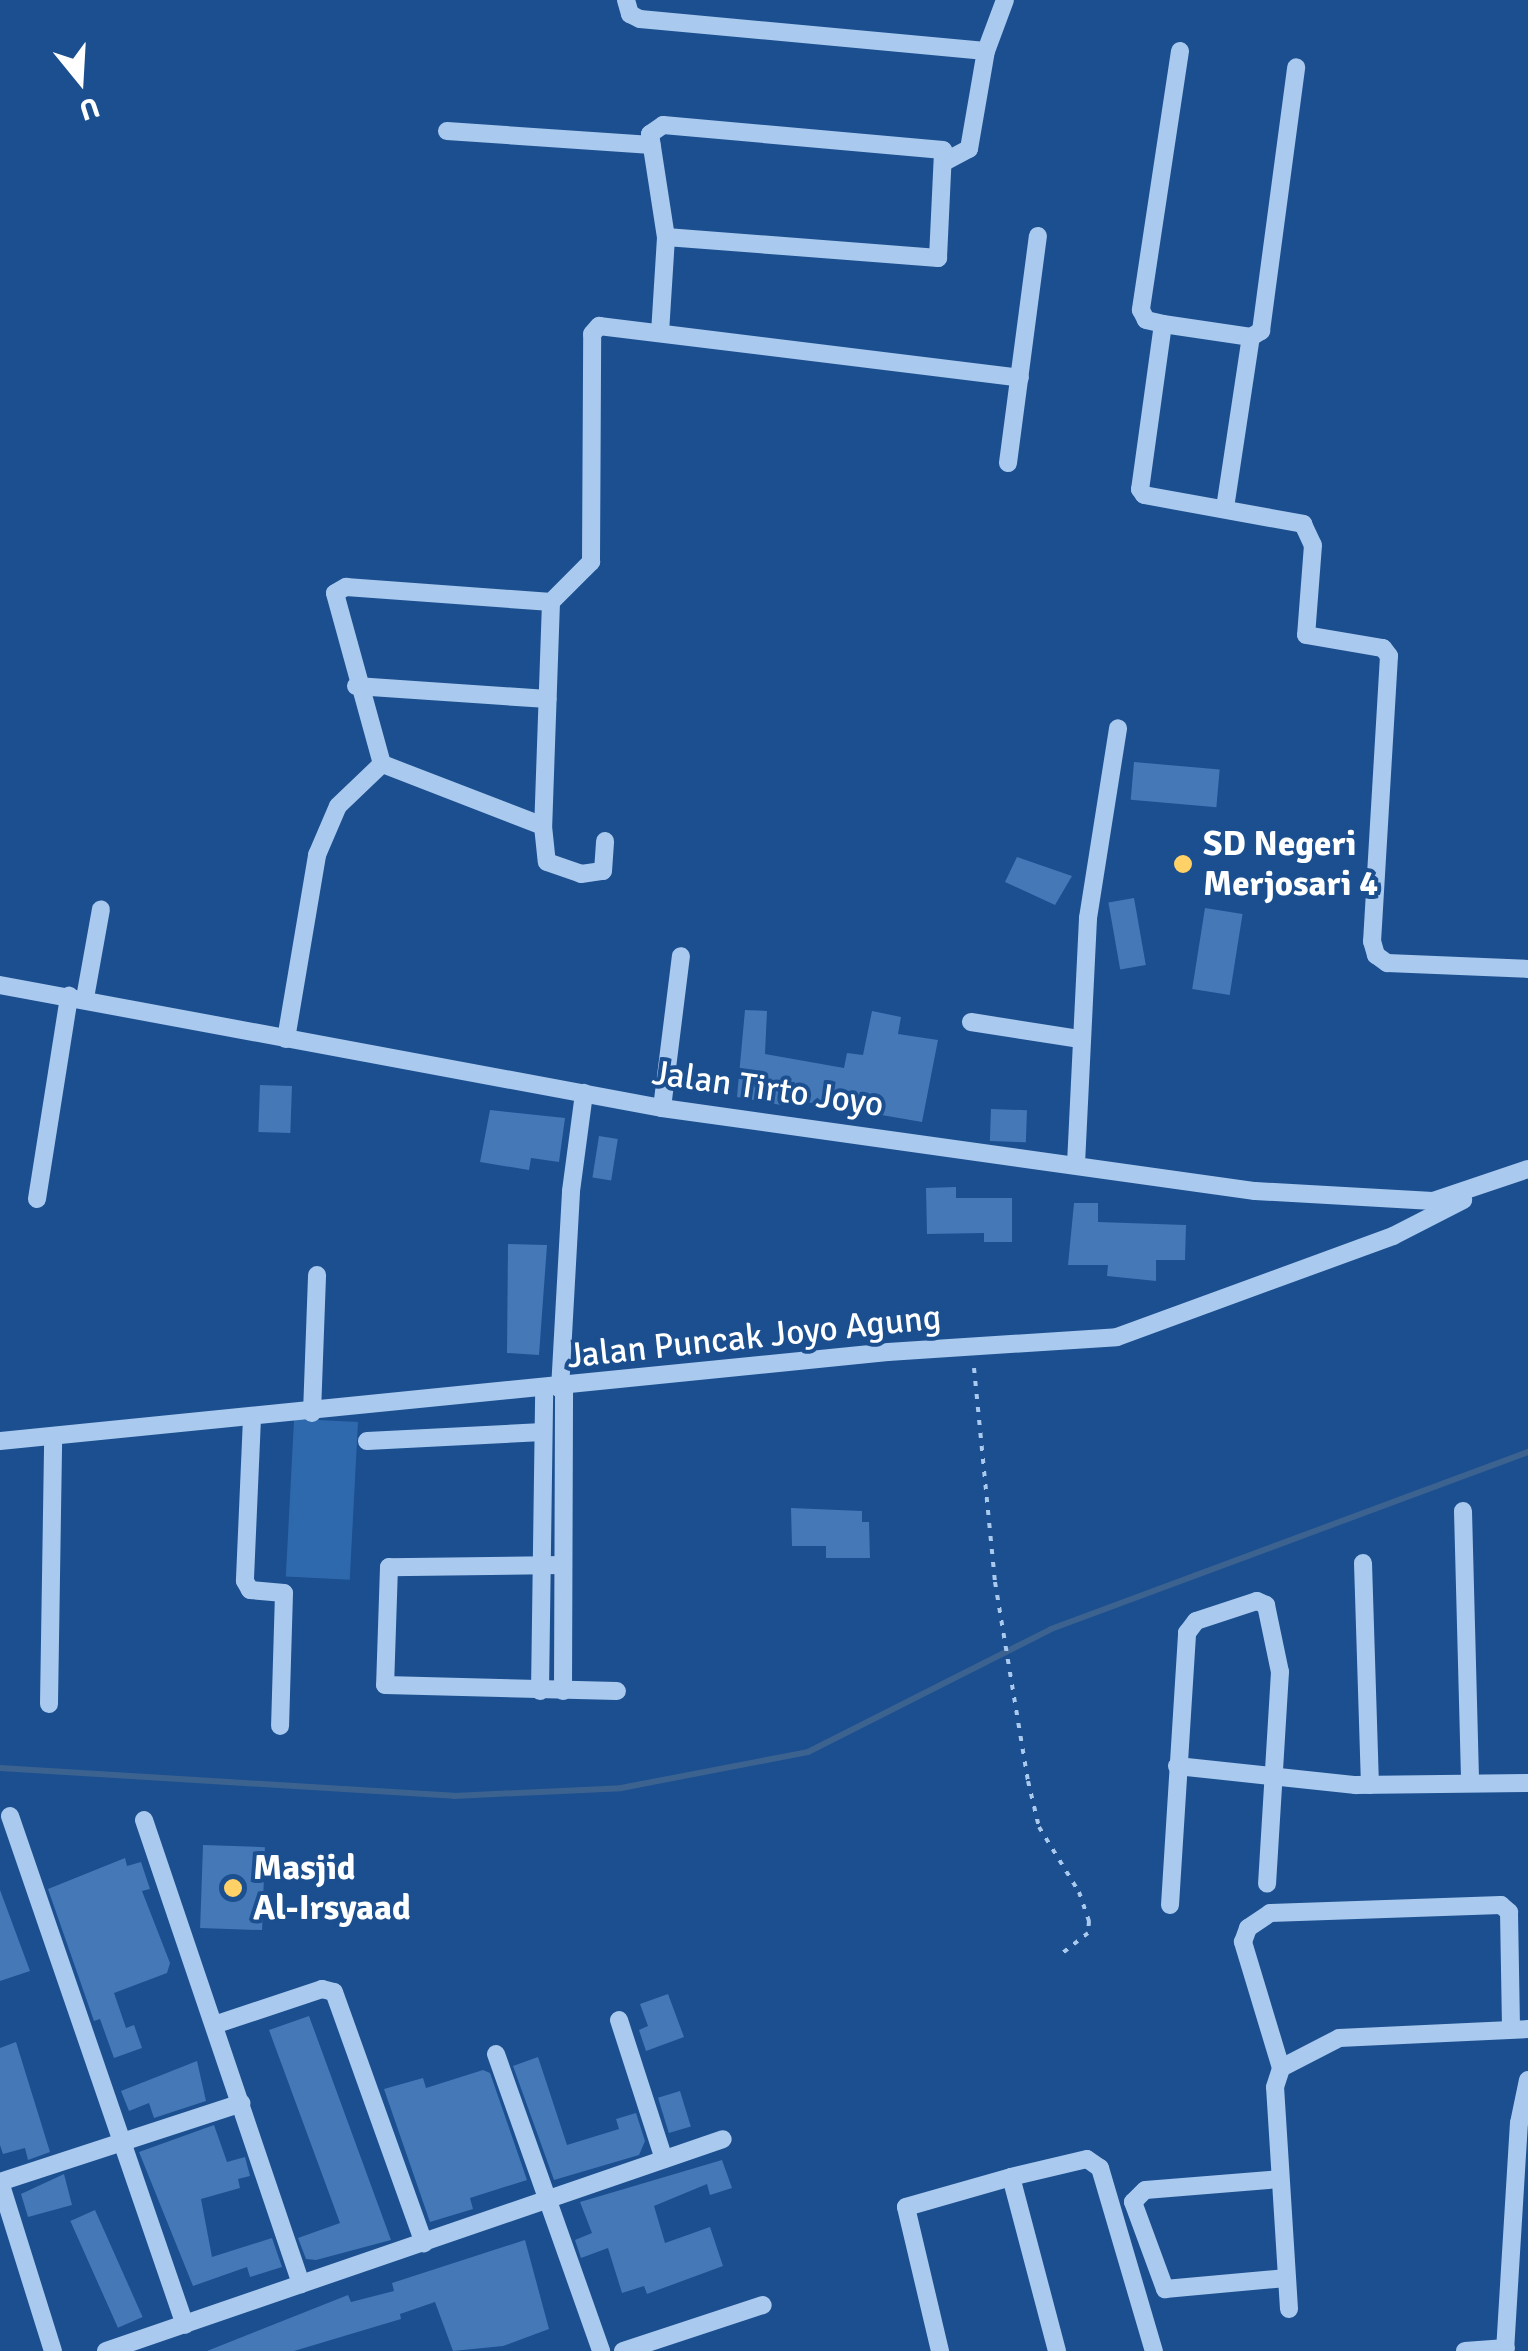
<!DOCTYPE html>
<style>
body{margin:0}
#map{position:relative;width:1528px;height:2351px;overflow:hidden;background:#1b4f8f;font-family:Signika,sans-serif}
div>[style]{position:absolute}
.green>*{inset:0;background:#2e69ad;transform-origin:0 0}
.stream>*{height:6px;margin:-3px;padding:0 3px;transform-origin:3px;border-radius:3px;background:#3c6290}
.building>*{inset:0;background:#4478b7;transform-origin:0 0}
.path>*{height:4px;margin-top:-2px;transform-origin:0;background:repeating-linear-gradient(90deg,#a9c9ee 0 5px,transparent 0 13px)}
.minor>*{height:18px;margin:-9px;padding:0 9px;transform-origin:9px;border-radius:9px;background:#a9c9ee}
.dots>*{width:28px;height:28px;translate:-50% -50%;box-sizing:border-box;border:5px solid #1b4f8f;border-radius:50%}
span{translate:-50% -50%;white-space:nowrap;text-align:center;line-height:1.15;-webkit-text-stroke:8px #1b4f8f;paint-order:stroke}
.poi-label{font-size:35px;color:#fff;font-weight:700}
.left{translate:0 -50%;text-align:left}
.street-label{font-size:35px;color:#fff}
.north{position:absolute;left:30px;top:30px;width:100px;height:100px;-webkit-text-stroke:8px #1b4f8f;paint-order:stroke;rotate:162deg;font-size:28px;font-weight:700;line-height:40px;text-align:center;color:#fff}
.north::after{content:'';display:block;margin:auto;width:35px;height:45px;background:#fff;clip-path:polygon(50% 0,100% 100%,50% 72%,0 100%)}
</style>
<div id="map">
<div class="green">
<i style="left:358px;top:1422px;width:158px;height:64px;rotate:93deg"></i>
</div>
<div class="stream">
<i style="left:0;top:1768px;width:455px;rotate:3.5deg"></i>
<i style="left:454px;top:1796px;width:167px;rotate:-2.7deg"></i>
<i style="left:621px;top:1788px;width:190px;rotate:-10.9deg"></i>
<i style="left:808px;top:1752px;width:272px;rotate:-26.8deg"></i>
<i style="left:1051px;top:1629px;width:509px;rotate:-20.36deg"></i>
</div>
<div class="building">
<i style="left:1134px;top:762px;width:86px;height:38px;rotate:5deg"></i>
<i style="clip-path:polygon(1017px 857px,1072px 876px,1055px 905px,1005px 882px)"></i>
<i style="left:1134px;top:898px;width:68px;height:26px;rotate:80deg"></i>
<i style="left:1205px;top:908px;width:38px;height:82px;rotate:9deg"></i>
<i style="clip-path:polygon(745px 1010px,767px 1011px,765px 1054px,844px 1068px,847px 1053px,863px 1055px,872px 1011px,901px 1017px,898px 1034px,938px 1040px,922px 1122px,783px 1098px,781px 1105px,737px 1097px)"></i>
<i style="left:260px;top:1085px;width:32px;height:47px;rotate:2deg"></i>
<i style="left:991px;top:1109px;width:36px;height:32px;rotate:2deg"></i>
<i style="clip-path:polygon(490px 1110px,565px 1118px,559px 1162px,531px 1158px,529px 1170px,480px 1162px)"></i>
<i style="left:599px;top:1136px;width:19px;height:42px;rotate:9deg"></i>
<i style="clip-path:polygon(956px 1187px,956px 1198px,1012px 1198px,1012px 1242px,984px 1242px,984px 1233px,927px 1234px,926px 1188px)"></i>
<i style="clip-path:polygon(1074px 1203px,1098px 1203px,1098px 1222px,1186px 1225px,1185px 1260px,1156px 1260px,1156px 1281px,1107px 1276px,1108px 1265px,1068px 1265px)"></i>
<i style="clip-path:polygon(508px 1244px,547px 1245px,539px 1355px,507px 1353px)"></i>
<i style="clip-path:polygon(791px 1508px,862px 1511px,862px 1522px,869px 1522px,870px 1558px,826px 1558px,826px 1546px,792px 1546px)"></i>
<i style="left:203px;top:1845px;width:62px;height:83px;rotate:2deg"></i>
<i style="clip-path:polygon(125px 1858px,127px 1866px,141px 1862px,150px 1889px,142px 1891px,170px 1963px,167px 1973px,114px 1993px,126px 2028px,134px 2025px,142px 2048px,114px 2058px,100px 2019px,94px 2021px,48px 1889px)"></i>
<i style="clip-path:polygon(0 1890px,30px 1971px,0 1981px)"></i>
<i style="clip-path:polygon(668px 1994px,684px 2037px,646px 2051px,639px 2030px,648px 2026px,640px 2004px)"></i>
<i style="clip-path:polygon(309px 2016px,391px 2240px,316px 2260px,306px 2259px,298px 2238px,340px 2223px,269px 2030px)"></i>
<i style="clip-path:polygon(16px 2042px,50px 2152px,28px 2160px,25px 2148px,3px 2154px,0 2145px,0 2048px)"></i>
<i style="clip-path:polygon(538px 2057px,567px 2145px,619px 2129px,616px 2119px,636px 2113px,645px 2141px,639px 2155px,554px 2180px,513px 2066px)"></i>
<i style="clip-path:polygon(197px 2061px,206px 2101px,154px 2118px,149px 2103px,129px 2111px,121px 2091px)"></i>
<i style="clip-path:polygon(483px 2070px,490px 2073px,527px 2180px,470px 2198px,473px 2209px,430px 2222px,384px 2089px,423px 2078px,426px 2088px)"></i>
<i style="left:680px;top:2091px;width:37px;height:23px;rotate:73deg"></i>
<i style="clip-path:polygon(214px 2125px,227px 2162px,245px 2157px,250px 2176px,238px 2179px,240px 2188px,201px 2199px,212px 2257px,272px 2238px,282px 2267px,250px 2277px,247px 2267px,193px 2286px,139px 2152px)"></i>
<i style="clip-path:polygon(722px 2160px,732px 2188px,710px 2195px,707px 2184px,654px 2206px,665px 2243px,710px 2227px,723px 2266px,647px 2294px,644px 2286px,622px 2293px,608px 2248px,581px 2258px,575px 2240px,592px 2233px,580px 2202px)"></i>
<i style="clip-path:polygon(64px 2174px,72px 2205px,28px 2217px,21px 2194px)"></i>
<i style="left:95px;top:2210px;width:117px;height:27px;rotate:66deg"></i>
<i style="clip-path:polygon(525px 2240px,549px 2329px,503px 2346px,453px 2351px,435px 2302px,400px 2314px,401px 2319px,294px 2351px,207px 2351px,348px 2295px,351px 2302px,394px 2291px,392px 2283px)"></i>
</div>
<div class="path">
<i style="left:974px;top:1368px;width:215px;rotate:84.4deg"></i>
<i style="left:995px;top:1582px;width:202px;rotate:80.6deg"></i>
<i style="left:1028px;top:1781px;width:47px;rotate:76.6deg"></i>
<i style="left:1039px;top:1827px;width:76px;rotate:58.4deg"></i>
<i style="left:1079px;top:1892px;width:31px;rotate:71deg"></i>
<i style="left:1089px;top:1921px;width:12px;rotate:95deg"></i>
<i style="left:1088px;top:1933px;width:33px;rotate:142deg"></i>
</div>
<div class="minor">
<i style="left:626px;top:0;width:15px;rotate:74deg"></i>
<i style="left:630px;top:14px;width:11px;rotate:27deg"></i>
<i style="left:640px;top:19px;width:347px;rotate:5.3deg"></i>
<i style="left:1180px;top:51px;width:262px;rotate:98.6deg"></i>
<i style="left:1141px;top:310px;width:11px;rotate:63deg"></i>
<i style="left:1146px;top:320px;width:17px;rotate:13deg"></i>
<i style="left:1163px;top:324px;width:167px;rotate:97.9deg"></i>
<i style="left:1140px;top:489px;width:7px;rotate:56deg"></i>
<i style="left:1144px;top:495px;width:162px;rotate:10.3deg"></i>
<i style="left:1303px;top:524px;width:23px;rotate:65deg"></i>
<i style="left:1313px;top:545px;width:90px;rotate:94.4deg"></i>
<i style="left:1306px;top:635px;width:78px;rotate:9.6deg"></i>
<i style="left:1383px;top:648px;width:10px;rotate:53deg"></i>
<i style="left:1389px;top:656px;width:286px;rotate:93.4deg"></i>
<i style="left:1372px;top:941px;width:15px;rotate:74deg"></i>
<i style="left:1376px;top:955px;width:14px;rotate:36deg"></i>
<i style="left:1387px;top:963px;width:141px;rotate:2.4deg"></i>
<i style="left:447px;top:131px;width:205px;rotate:3.9deg"></i>
<i style="left:946px;top:161px;width:26px;rotate:-28deg"></i>
<i style="left:969px;top:149px;width:99px;rotate:-80.2deg"></i>
<i style="left:986px;top:51px;width:54px;rotate:-69.6deg"></i>
<i style="left:1163px;top:324px;width:89px;rotate:8.4deg"></i>
<i style="left:660px;top:333px;width:96px;rotate:-86.4deg"></i>
<i style="left:666px;top:237px;width:273px;rotate:4.4deg"></i>
<i style="left:938px;top:258px;width:108px;rotate:-87.3deg"></i>
<i style="left:943px;top:150px;width:281px;rotate:-174.9deg"></i>
<i style="left:663px;top:125px;width:16px;rotate:145deg"></i>
<i style="left:650px;top:134px;width:104px;rotate:81.2deg"></i>
<i style="left:1008px;top:463px;width:229px;rotate:-82.5deg"></i>
<i style="left:1225px;top:508px;width:173px;rotate:-81.4deg"></i>
<i style="left:1251px;top:337px;width:12px;rotate:-31deg"></i>
<i style="left:1261px;top:331px;width:266px;rotate:-82.4deg"></i>
<i style="left:551px;top:602px;width:57px;rotate:-45deg"></i>
<i style="left:591px;top:562px;width:228px;rotate:-89.7deg"></i>
<i style="left:592px;top:334px;width:11px;rotate:-49deg"></i>
<i style="left:599px;top:326px;width:424px;rotate:7deg"></i>
<i style="left:356px;top:686px;width:192px;rotate:3.9deg"></i>
<i style="left:543px;top:826px;width:36px;rotate:84deg"></i>
<i style="left:547px;top:862px;width:36px;rotate:19deg"></i>
<i style="left:581px;top:874px;width:22px;rotate:-8deg"></i>
<i style="left:603px;top:871px;width:30px;rotate:-86deg"></i>
<i style="left:0;top:985px;width:673px;rotate:10.53deg"></i>
<i style="left:662px;top:1108px;width:599px;rotate:7.97deg"></i>
<i style="left:1255px;top:1191px;width:178px;rotate:3.2deg"></i>
<i style="left:1433px;top:1201px;width:100px;rotate:-18.6deg"></i>
<i style="left:85px;top:998px;width:90px;rotate:-79.8deg"></i>
<i style="left:971px;top:1022px;width:109px;rotate:8.9deg"></i>
<i style="left:286px;top:1039px;width:187px;rotate:-80.4deg"></i>
<i style="left:317px;top:855px;width:53px;rotate:-66.8deg"></i>
<i style="left:338px;top:806px;width:61px;rotate:-43.7deg"></i>
<i style="left:382px;top:764px;width:177px;rotate:-105.4deg"></i>
<i style="left:335px;top:593px;width:13px;rotate:-29deg"></i>
<i style="left:346px;top:587px;width:206px;rotate:4.2deg"></i>
<i style="left:551px;top:602px;width:224px;rotate:92deg"></i>
<i style="left:543px;top:826px;width:173px;rotate:-158.9deg"></i>
<i style="left:662px;top:1108px;width:153px;rotate:-82.9deg"></i>
<i style="left:1076px;top:1164px;width:246px;rotate:-87.2deg"></i>
<i style="left:1088px;top:918px;width:192px;rotate:-81deg"></i>
<i style="left:37px;top:1199px;width:206px;rotate:-81deg"></i>
<i style="left:560px;top:1389px;width:198px;rotate:-86.8deg"></i>
<i style="left:571px;top:1191px;width:99px;rotate:-82.4deg"></i>
<i style="left:312px;top:1413px;width:138px;rotate:-87.9deg"></i>
<i style="left:252px;top:1418px;width:163px;rotate:92.5deg"></i>
<i style="left:245px;top:1581px;width:10px;rotate:61deg"></i>
<i style="left:250px;top:1590px;width:34px;rotate:5deg"></i>
<i style="left:284px;top:1593px;width:133px;rotate:91.7deg"></i>
<i style="left:0;top:1441px;width:892px;rotate:-5.72deg"></i>
<i style="left:888px;top:1352px;width:229px;rotate:-3.7deg"></i>
<i style="left:1117px;top:1337px;width:294px;rotate:-20.1deg"></i>
<i style="left:1393px;top:1236px;width:79px;rotate:-27.2deg"></i>
<i style="left:367px;top:1441px;width:176px;rotate:-2.9deg"></i>
<i style="left:1463px;top:1511px;width:272px;rotate:88.5deg"></i>
<i style="left:1363px;top:1563px;width:222px;rotate:88.2deg"></i>
<i style="left:563px;top:1565px;width:174px;rotate:179.3deg"></i>
<i style="left:389px;top:1567px;width:118px;rotate:91.9deg"></i>
<i style="left:385px;top:1685px;width:232px;rotate:1.5deg"></i>
<i style="left:540px;top:1691px;width:300px;rotate:-89.2deg"></i>
<i style="left:563px;top:1691px;width:302px;rotate:-89.8deg"></i>
<i style="left:49px;top:1704px;width:268px;rotate:-89.1deg"></i>
<i style="left:1177px;top:1766px;width:180px;rotate:6.1deg"></i>
<i style="left:1356px;top:1785px;width:172px;rotate:-0.7deg"></i>
<i style="left:10px;top:1816px;width:538px;rotate:71.03deg"></i>
<i style="left:144px;top:1820px;width:490px;rotate:71.3deg"></i>
<i style="left:1170px;top:1905px;width:273px;rotate:-86.4deg"></i>
<i style="left:1187px;top:1633px;width:15px;rotate:-53deg"></i>
<i style="left:1196px;top:1621px;width:64px;rotate:-18.2deg"></i>
<i style="left:1257px;top:1601px;width:10px;rotate:24deg"></i>
<i style="left:1266px;top:1605px;width:68px;rotate:78.2deg"></i>
<i style="left:1280px;top:1672px;width:212px;rotate:93.5deg"></i>
<i style="left:619px;top:2020px;width:146px;rotate:72.1deg"></i>
<i style="left:214px;top:2025px;width:114px;rotate:-18.4deg"></i>
<i style="left:322px;top:1989px;width:12px;rotate:14deg"></i>
<i style="left:334px;top:1992px;width:267px;rotate:70.3deg"></i>
<i style="left:496px;top:2054px;width:315px;rotate:70.5deg"></i>
<i style="left:1281px;top:2068px;width:65px;rotate:-27.3deg"></i>
<i style="left:1339px;top:2038px;width:189px;rotate:-2.7deg"></i>
<i style="left:1280px;top:2179px;width:135px;rotate:175.3deg"></i>
<i style="left:1145px;top:2190px;width:17px;rotate:135deg"></i>
<i style="left:1133px;top:2202px;width:93px;rotate:69.8deg"></i>
<i style="left:1165px;top:2289px;width:122px;rotate:-5.2deg"></i>
<i style="left:0;top:2182px;width:254px;rotate:-18.1deg"></i>
<i style="left:0;top:2182px;width:177px;rotate:72.6deg"></i>
<i style="left:1289px;top:2309px;width:222px;rotate:-93.6deg"></i>
<i style="left:1275px;top:2087px;width:20px;rotate:-72deg"></i>
<i style="left:1281px;top:2068px;width:132px;rotate:-106.8deg"></i>
<i style="left:1243px;top:1942px;width:15px;rotate:-70deg"></i>
<i style="left:1248px;top:1928px;width:27px;rotate:-34deg"></i>
<i style="left:1270px;top:1913px;width:231px;rotate:-2deg"></i>
<i style="left:1501px;top:1905px;width:11px;rotate:41deg"></i>
<i style="left:1509px;top:1912px;width:116px;rotate:89deg"></i>
<i style="left:106px;top:2351px;width:652px;rotate:-18.96deg"></i>
<i style="left:623px;top:2351px;width:147px;rotate:-18.2deg"></i>
<i style="left:940px;top:2351px;width:148px;rotate:-103.3deg"></i>
<i style="left:906px;top:2207px;width:109px;rotate:-15.9deg"></i>
<i style="left:1057px;top:2351px;width:180px;rotate:-104.8deg"></i>
<i style="left:1011px;top:2177px;width:78px;rotate:-13.3deg"></i>
<i style="left:1087px;top:2159px;width:16px;rotate:35deg"></i>
<i style="left:1100px;top:2168px;width:191px;rotate:73.6deg"></i>
<i style="left:1465px;top:2351px;width:41px;rotate:-4.2deg"></i>
<i style="left:1505px;top:2351px;width:228px;rotate:-86.5deg"></i>
<i style="left:1519px;top:2123px;width:44px;rotate:-78.2deg"></i>
</div>
<div class="dots">
<i style="left:1183px;top:864px;background:#ffd166"></i>
<i style="left:233px;top:1888px;background:#ffd166"></i>
</div>
<div class="poi-label">
<span class="left" style="left:1203px;top:864px">SD Negeri<br>Merjosari 4</span>
<span class="left" style="left:253px;top:1888px">Masjid<br>Al-Irsyaad</span>
</div>
<div class="street-label">
<span style="left:768px;top:1089px;rotate:8deg">Jalan Tirto Joyo</span>
<span style="left:754px;top:1337px;rotate:-6deg">Jalan Puncak Joyo Agung</span>
</div>
<div class="north">U</div>
</div>
